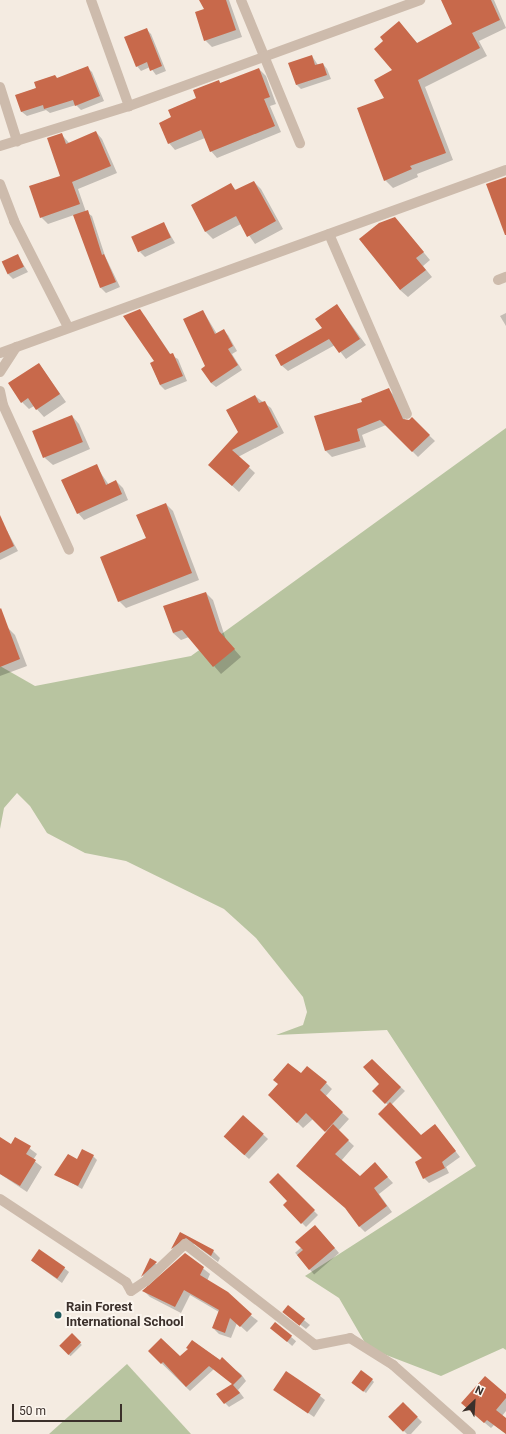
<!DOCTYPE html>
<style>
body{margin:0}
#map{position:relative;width:506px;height:1434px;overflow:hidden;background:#f4ebe1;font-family:Roboto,sans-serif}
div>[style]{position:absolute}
.green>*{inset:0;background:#b8c4a0}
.shadow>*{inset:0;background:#0003;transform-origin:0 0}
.building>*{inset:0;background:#c8694b;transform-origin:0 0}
.minor>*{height:10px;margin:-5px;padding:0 5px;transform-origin:5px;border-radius:5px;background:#cdbbac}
.dots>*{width:11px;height:11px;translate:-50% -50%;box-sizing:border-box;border:2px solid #fbf5ee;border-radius:50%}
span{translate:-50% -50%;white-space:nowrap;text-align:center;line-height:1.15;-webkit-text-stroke:4px #fbf5ee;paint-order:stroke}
.poi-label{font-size:13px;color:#3b302b;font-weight:700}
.left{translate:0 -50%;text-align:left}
.north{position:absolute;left:454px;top:1382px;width:40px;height:40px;-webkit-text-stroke:3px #fbf5ee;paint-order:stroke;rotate:25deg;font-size:11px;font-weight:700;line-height:16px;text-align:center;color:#3b302b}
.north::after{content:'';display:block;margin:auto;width:14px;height:18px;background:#3b302b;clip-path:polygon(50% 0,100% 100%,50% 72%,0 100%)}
.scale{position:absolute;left:12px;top:1404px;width:110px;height:18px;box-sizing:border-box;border:2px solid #3b302b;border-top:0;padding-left:5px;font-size:12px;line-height:14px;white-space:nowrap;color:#3b302b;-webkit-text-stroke:3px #fbf5ee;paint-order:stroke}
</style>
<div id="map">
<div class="green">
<i style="clip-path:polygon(506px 428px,506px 1350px,503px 1348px,441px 1376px,368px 1348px,339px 1298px,305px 1276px,476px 1166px,387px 1030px,276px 1035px,303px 1025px,307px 1012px,303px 997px,256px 938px,224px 909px,126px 861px,85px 853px,47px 833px,30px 806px,17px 793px,4px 808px,0 829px,0 666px,35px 686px,191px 656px)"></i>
<i style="clip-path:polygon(127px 1364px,191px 1434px,49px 1434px)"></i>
</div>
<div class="shadow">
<i style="clip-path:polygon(200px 0,229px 0,242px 37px,212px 47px,205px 40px,205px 9px)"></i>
<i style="clip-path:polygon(442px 0,494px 0,506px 28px,479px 41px,487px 56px,425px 87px,453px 160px,417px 174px,418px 177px,393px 188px,385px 180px,385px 98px,393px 71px,385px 42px,399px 22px,418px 44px,453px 24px)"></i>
<i style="clip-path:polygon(146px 29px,151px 34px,166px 71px,156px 75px,150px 67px,141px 71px,137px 66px)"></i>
<i style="clip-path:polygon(312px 56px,318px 65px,323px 64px,327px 69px,331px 79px,301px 89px,296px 84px)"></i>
<i style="clip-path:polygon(87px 67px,92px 72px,104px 101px,81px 110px,76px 105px,50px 113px,46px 110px,27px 116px,22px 112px,17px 96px)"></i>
<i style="clip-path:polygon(259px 69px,266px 76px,276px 104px,270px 106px,281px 132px,217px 158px,211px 151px,205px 138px,175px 150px,169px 143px,197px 99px,219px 81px,221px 84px)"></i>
<i style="clip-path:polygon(96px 132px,102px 139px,117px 173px,78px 189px,86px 212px,92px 216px,105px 256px,120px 287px,106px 293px,101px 288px,74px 215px,48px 224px,41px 217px,61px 176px,62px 135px,70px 144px)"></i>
<i style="clip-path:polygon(254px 182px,261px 189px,283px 229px,255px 244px,241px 224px,213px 239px,206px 232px,192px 205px,231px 185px,237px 191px)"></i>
<i style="clip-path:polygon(395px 218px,430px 260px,423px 266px,432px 277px,408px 297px,400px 290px)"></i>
<i style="clip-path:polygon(164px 224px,175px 243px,145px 257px,140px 252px)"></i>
<i style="clip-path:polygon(18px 256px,28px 272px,13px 279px,8px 274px)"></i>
<i style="clip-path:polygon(337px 305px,366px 345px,346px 359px,335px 345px,288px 371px,281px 365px,323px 329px)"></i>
<i style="clip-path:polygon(203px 311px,217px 334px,223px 330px,228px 335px,237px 351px,232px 354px,242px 370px,216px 387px,211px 383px,206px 366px)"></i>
<i style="clip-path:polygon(506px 313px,506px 326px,500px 316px)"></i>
<i style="clip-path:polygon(144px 315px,171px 355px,178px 359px,187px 381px,165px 390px,160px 385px,151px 363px,156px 361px)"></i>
<i style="clip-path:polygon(39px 364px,66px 402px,44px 417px,34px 406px,29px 409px,22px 402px)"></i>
<i style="clip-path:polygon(388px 389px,394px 395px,406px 421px,412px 419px,435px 441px,418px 457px,386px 425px,362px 435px,366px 447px,332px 457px,326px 451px,315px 417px,364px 402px)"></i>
<i style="clip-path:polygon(255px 396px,271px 408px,284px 433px,238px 457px,255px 473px,239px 492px,216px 471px,239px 432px)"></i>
<i style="clip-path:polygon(72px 416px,79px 424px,90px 449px,53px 465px,45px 458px,34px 432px)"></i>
<i style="clip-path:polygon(96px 466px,109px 485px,116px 481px,123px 488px,128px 500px,84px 520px,78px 513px)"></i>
<i style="clip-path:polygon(166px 504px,173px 511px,199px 580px,126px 608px,119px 601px,147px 538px)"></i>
<i style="clip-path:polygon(7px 531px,18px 551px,0 560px,0 534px)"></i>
<i style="clip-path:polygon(206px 593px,213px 600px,226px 640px,241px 657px,221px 674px,189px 637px,181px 640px,173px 633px)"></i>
<i style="clip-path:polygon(8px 628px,15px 635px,27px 666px,0 676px,0 631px)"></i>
<i style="clip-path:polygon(372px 1061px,405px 1091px,391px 1105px,421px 1136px,435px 1125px,460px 1157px,446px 1167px,449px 1173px,429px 1183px,424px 1178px,423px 1159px,388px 1105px,373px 1091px,380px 1084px)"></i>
<i style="clip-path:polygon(301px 1075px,326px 1083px,332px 1089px,325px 1097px,349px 1119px,338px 1131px,354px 1146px,341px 1161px,360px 1177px,381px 1170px,393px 1183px,379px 1194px,392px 1212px,365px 1232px,359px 1226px,327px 1132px,313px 1119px,303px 1128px,270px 1095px)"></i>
<i style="clip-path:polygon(243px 1116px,268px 1139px,249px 1159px,229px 1141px)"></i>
<i style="clip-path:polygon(0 1138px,11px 1145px,16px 1138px,37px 1154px,33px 1160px,42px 1167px,27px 1192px,0 1174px)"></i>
<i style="clip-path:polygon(93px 1156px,97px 1160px,82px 1189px,56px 1174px,77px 1161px)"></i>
<i style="clip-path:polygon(278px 1175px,318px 1215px,306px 1227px,284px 1205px,288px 1201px)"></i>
<i style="left:320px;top:1231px;width:29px;height:33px;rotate:49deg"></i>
<i style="clip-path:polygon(180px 1233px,213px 1251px,220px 1258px,218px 1262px,194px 1244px,179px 1255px,172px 1248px)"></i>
<i style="clip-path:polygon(185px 1254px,210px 1274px,207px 1281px,258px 1321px,247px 1332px,237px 1323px,231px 1338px,219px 1334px,213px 1328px,219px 1312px,190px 1295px,181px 1313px,150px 1297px,144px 1291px)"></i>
<i style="clip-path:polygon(150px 1260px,163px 1269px,150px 1282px,143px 1276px)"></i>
<i style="clip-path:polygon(32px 1261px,64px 1268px,69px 1272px,62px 1283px)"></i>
<i style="clip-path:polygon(288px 1307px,310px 1325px,306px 1329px,289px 1316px)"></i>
<i style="left:275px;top:1323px;width:28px;height:6px;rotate:41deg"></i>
<i style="left:72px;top:1335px;width:14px;height:16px;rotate:45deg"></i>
<i style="clip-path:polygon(192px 1341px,241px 1374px,246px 1381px,238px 1390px,244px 1398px,229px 1407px,225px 1403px,233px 1384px,214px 1369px,190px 1391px,149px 1351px,180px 1357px,189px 1349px)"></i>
<i style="clip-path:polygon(372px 1380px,374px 1382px,366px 1393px,355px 1384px)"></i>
<i style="clip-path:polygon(275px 1390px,320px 1396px,325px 1400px,314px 1417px)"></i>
<i style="clip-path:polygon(506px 1395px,506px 1411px,502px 1416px,506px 1419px,506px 1434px,494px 1425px,491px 1428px,468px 1409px)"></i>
<i style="clip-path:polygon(403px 1403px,422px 1422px,411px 1434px,407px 1434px,390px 1417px)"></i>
</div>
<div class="building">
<i style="clip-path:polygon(199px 0,226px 0,236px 30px,204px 41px,195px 12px,204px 9px)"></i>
<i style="clip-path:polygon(441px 0,491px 0,500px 20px,472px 33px,480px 48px,418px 80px,446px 153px,410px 166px,412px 169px,384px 181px,357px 108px,384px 98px,374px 80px,392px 70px,374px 49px,383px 41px,380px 37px,399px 21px,417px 43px,452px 24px)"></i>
<i style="clip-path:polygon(147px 28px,162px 66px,150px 71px,147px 62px,136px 67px,124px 37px)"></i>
<i style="clip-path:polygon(312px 55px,315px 65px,323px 63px,327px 75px,296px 85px,288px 63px)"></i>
<i style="clip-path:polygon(88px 66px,100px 96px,75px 106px,73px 100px,44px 109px,43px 105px,21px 112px,15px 95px,36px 88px,34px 82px,55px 75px,57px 78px)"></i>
<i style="clip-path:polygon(259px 68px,270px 97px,264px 99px,275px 126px,210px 152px,201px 130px,168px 144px,159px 123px,171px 117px,168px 110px,196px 98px,193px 90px,219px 80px,220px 83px)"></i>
<i style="clip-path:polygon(96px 131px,111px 166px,72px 182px,80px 204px,40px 218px,29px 186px,60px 176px,47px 138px,62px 133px,66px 144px)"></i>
<i style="clip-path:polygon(506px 177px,506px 235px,505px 235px,486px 184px)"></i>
<i style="clip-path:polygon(254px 181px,276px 221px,247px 237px,236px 216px,205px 232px,191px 205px,231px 183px,235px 190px)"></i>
<i style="clip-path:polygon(88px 210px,102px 255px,104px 254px,116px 282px,100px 288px,73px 215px)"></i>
<i style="clip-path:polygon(395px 217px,424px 252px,416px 258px,426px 270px,400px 290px,359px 239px,379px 223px)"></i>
<i style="left:164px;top:222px;width:17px;height:36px;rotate:66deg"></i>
<i style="left:18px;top:254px;width:14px;height:18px;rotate:65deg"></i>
<i style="clip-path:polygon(337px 304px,360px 339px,339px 353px,329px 339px,281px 366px,275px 355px,322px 328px,315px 319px)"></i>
<i style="clip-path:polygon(140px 309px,170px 354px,173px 353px,183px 376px,160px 385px,150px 363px,154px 361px,123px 316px)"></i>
<i style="clip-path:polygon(203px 310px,215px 334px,224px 329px,233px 346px,228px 349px,238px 365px,211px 383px,201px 369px,205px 366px,183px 319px)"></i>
<i style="clip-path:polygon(39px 363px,60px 394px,36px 410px,28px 398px,21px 403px,8px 383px)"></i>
<i style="clip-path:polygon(389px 388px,403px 419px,409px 420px,412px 417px,430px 435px,412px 452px,380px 420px,357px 429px,360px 441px,325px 451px,314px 416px,362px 402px,361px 399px)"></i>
<i style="clip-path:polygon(255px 395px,259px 403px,265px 401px,278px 427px,232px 450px,250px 466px,232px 486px,208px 465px,238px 432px,226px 410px)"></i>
<i style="left:72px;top:415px;width:29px;height:43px;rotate:68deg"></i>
<i style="clip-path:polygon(97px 464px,106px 485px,116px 480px,122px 494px,77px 514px,61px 480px)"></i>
<i style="clip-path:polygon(166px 503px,192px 573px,118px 602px,100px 557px,146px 538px,136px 515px)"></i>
<i style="clip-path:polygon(0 515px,14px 546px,0 553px)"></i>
<i style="clip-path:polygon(206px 592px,219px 631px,235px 649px,213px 667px,182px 630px,173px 633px,163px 606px)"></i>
<i style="clip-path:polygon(1px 608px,20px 659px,0 667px,0 609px)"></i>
<i style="clip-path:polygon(372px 1059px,401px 1087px,385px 1104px,372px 1091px,379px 1084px,363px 1067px)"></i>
<i style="clip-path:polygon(288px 1063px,301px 1073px,307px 1066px,327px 1082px,320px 1090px,343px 1112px,325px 1132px,306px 1113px,297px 1123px,268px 1095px,278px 1084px,273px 1080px)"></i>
<i style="clip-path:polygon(390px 1102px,421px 1135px,435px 1124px,456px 1151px,442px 1162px,445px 1168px,423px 1179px,415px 1162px,422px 1158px,378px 1114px)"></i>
<i style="left:243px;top:1115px;width:28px;height:29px;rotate:42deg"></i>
<i style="clip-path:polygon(333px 1124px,349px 1140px,335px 1154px,360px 1176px,375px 1162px,388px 1177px,374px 1188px,387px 1206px,359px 1227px,345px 1208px,296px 1166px)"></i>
<i style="clip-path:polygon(0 1137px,11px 1144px,15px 1137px,31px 1146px,26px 1154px,36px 1160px,20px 1186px,0 1174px)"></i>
<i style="clip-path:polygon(82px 1149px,94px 1155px,78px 1186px,54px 1175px,68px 1154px,77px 1159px)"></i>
<i style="clip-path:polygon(278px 1173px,315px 1210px,301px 1224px,283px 1205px,287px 1201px,269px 1182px)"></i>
<i style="clip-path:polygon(315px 1225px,335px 1248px,309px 1270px,297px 1255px,303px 1250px,295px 1242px)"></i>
<i style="clip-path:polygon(180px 1232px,214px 1250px,211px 1256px,186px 1238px,171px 1249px)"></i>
<i style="left:39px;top:1249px;width:32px;height:14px;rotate:35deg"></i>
<i style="clip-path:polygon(185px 1253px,204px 1267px,200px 1275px,228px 1292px,252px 1314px,240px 1327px,230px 1318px,225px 1333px,212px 1328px,219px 1310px,184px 1290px,175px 1307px,142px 1291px)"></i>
<i style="clip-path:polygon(150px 1258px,157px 1262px,141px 1277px)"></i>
<i style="left:288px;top:1305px;width:22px;height:9px;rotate:39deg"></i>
<i style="left:275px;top:1322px;width:22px;height:8px;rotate:39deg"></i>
<i style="left:72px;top:1333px;width:13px;height:18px;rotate:45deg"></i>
<i style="clip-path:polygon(161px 1338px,180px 1356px,188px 1349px,186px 1348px,192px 1340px,220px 1360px,222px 1357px,242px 1376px,233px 1385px,240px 1393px,224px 1404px,216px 1394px,232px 1384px,209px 1366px,186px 1387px,163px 1362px,161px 1364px,148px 1351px)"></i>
<i style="left:361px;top:1370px;width:15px;height:16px;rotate:37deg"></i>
<i style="left:286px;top:1371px;width:42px;height:23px;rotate:34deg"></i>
<i style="clip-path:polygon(485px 1376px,506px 1394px,506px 1398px,496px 1410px,506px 1418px,506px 1434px,487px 1420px,484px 1423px,461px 1403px)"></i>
<i style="left:403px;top:1402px;width:21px;height:21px;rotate:45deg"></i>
</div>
<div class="minor">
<i style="left:91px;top:0;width:113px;rotate:70.3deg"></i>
<i style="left:241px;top:0;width:155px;rotate:67.6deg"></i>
<i style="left:0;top:87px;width:57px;rotate:72.5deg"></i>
<i style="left:0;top:146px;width:135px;rotate:-17.2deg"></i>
<i style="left:129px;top:106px;width:310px;rotate:-20deg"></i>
<i style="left:0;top:184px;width:40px;rotate:69deg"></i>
<i style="left:14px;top:221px;width:119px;rotate:63deg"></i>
<i style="left:329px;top:234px;width:196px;rotate:66.6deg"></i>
<i style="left:498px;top:280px;width:9px;rotate:-21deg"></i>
<i style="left:0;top:353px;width:538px;rotate:-19.88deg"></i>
<i style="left:0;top:372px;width:30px;rotate:-57deg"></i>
<i style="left:0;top:391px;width:14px;rotate:78deg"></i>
<i style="left:3px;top:405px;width:159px;rotate:65.5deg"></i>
<i style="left:0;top:1199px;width:151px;rotate:33.4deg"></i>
<i style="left:126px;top:1282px;width:10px;rotate:61deg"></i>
<i style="left:131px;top:1291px;width:18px;rotate:-34deg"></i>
<i style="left:146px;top:1281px;width:54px;rotate:-43.5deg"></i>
<i style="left:185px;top:1244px;width:165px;rotate:37.8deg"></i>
<i style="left:315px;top:1345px;width:36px;rotate:-11deg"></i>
<i style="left:350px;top:1338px;width:51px;rotate:32.1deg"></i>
<i style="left:393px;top:1365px;width:104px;rotate:41.5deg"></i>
</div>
<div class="dots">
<i style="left:58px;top:1315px;background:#1f5a5e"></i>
</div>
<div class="poi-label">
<span class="left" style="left:66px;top:1315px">Rain Forest<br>International School</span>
</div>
<div class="north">N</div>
<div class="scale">50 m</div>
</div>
